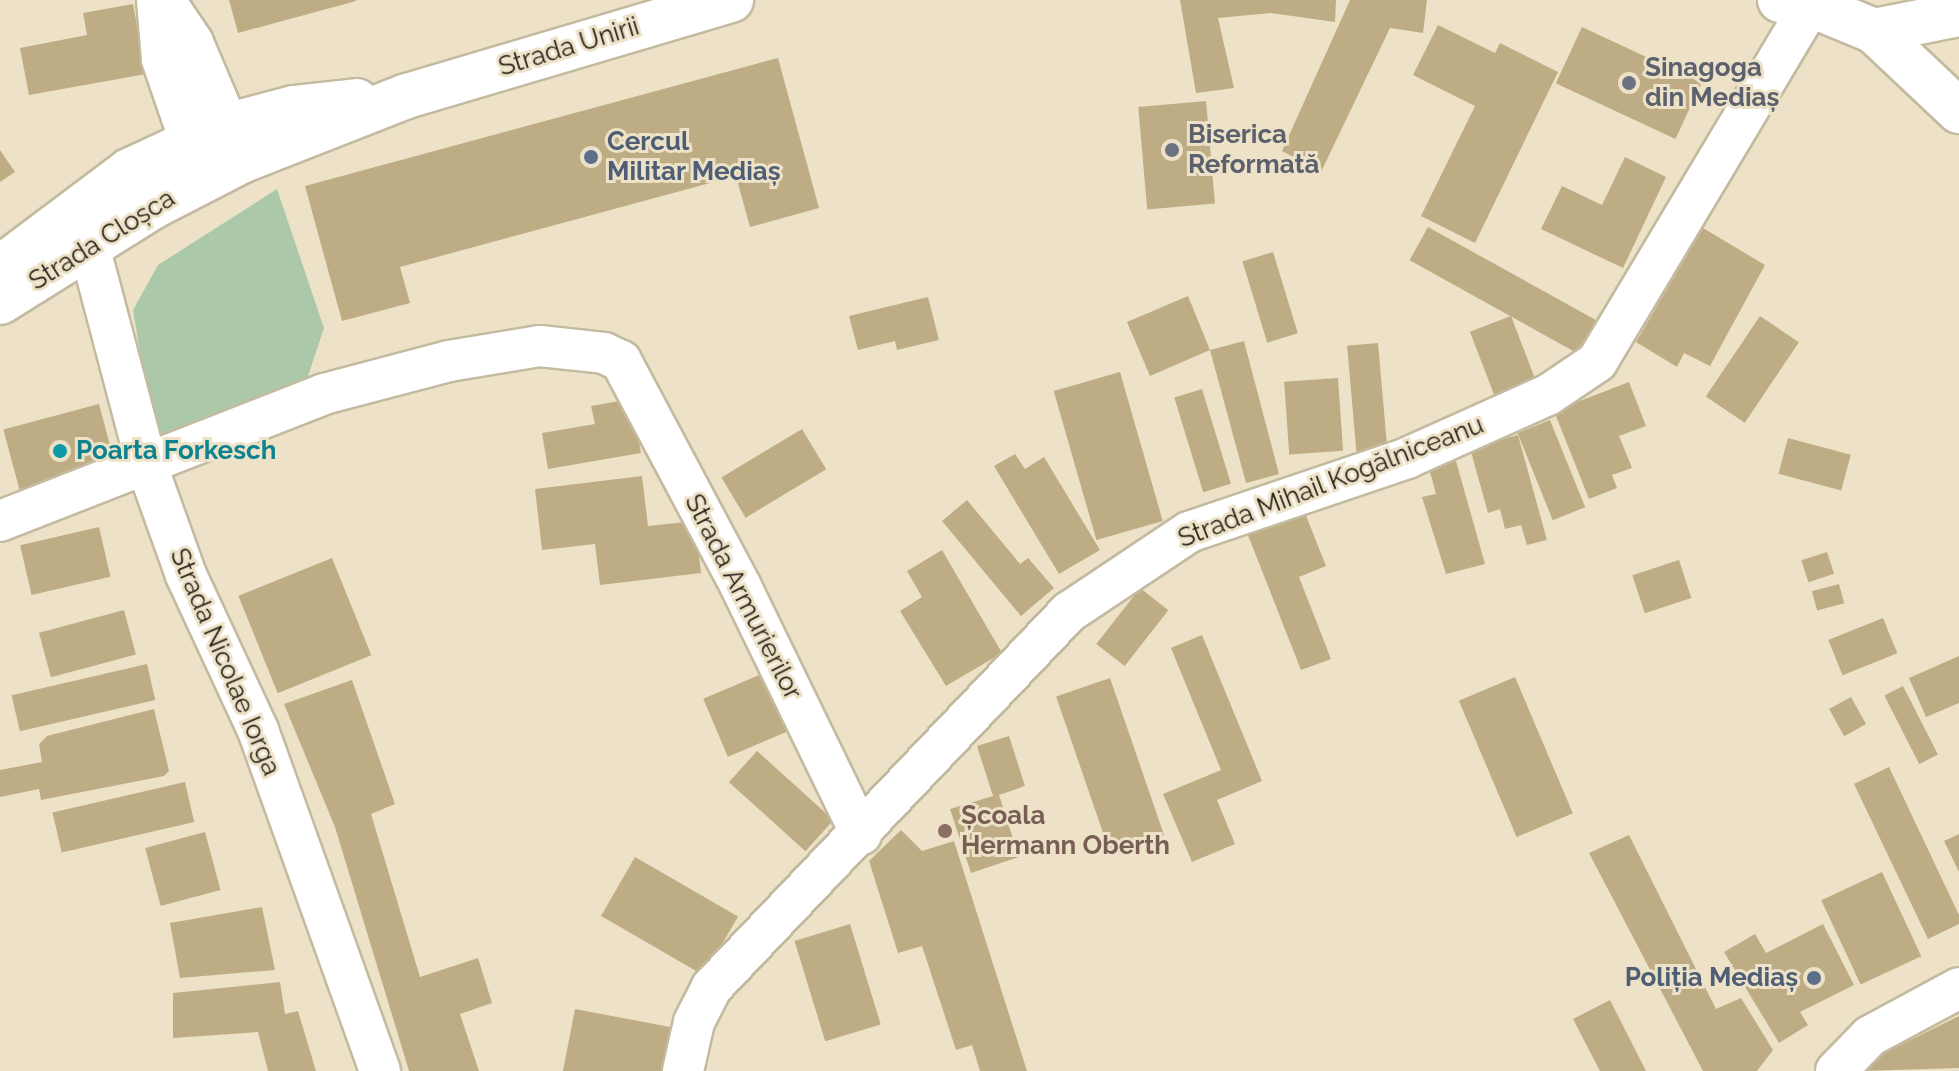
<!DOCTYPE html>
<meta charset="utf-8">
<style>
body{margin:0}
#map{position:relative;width:1959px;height:1071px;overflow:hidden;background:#ede2c7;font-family:Raleway,sans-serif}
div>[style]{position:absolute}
.green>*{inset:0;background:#abc9a9}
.building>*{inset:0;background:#bead84;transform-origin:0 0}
.roads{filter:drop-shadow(2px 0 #c4baa0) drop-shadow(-2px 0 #c4baa0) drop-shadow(0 2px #c4baa0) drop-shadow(0 -2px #c4baa0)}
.street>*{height:40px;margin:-20px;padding:0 20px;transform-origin:20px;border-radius:20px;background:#fff}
.secondary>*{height:44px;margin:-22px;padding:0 22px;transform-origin:22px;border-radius:22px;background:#fff}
.primary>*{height:44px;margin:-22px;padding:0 22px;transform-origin:22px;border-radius:22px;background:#fff}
.dots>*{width:22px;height:22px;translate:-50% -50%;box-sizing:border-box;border:4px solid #ede2c7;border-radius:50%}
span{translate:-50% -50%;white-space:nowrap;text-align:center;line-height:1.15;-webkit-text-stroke:6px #ede2c7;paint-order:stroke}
.street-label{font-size:26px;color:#28241a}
.worship-label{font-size:26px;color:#5b616d;font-weight:700}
.left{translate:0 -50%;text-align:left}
.service-label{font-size:26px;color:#4e5e75;font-weight:700}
.right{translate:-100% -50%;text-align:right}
.culture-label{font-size:26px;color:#0d838f;font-weight:700}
.education-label{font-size:26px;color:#785e54;font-weight:700}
</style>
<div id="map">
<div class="green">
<i style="clip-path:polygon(277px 189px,324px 328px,302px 394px,157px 454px,133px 310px,158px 265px)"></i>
</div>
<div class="building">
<i style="clip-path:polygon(229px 0,356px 0,356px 1px,238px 33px)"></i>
<i style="clip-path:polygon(1180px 0,1336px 0,1335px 22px,1271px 13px,1218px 18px,1234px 88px,1196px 93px)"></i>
<i style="clip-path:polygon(1350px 0,1427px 0,1423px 33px,1390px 28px,1321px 172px,1282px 151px)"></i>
<i style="clip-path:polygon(133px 4px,146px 74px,29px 95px,20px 48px,87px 35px,83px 13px)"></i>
<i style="clip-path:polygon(1438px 25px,1495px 53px,1500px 43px,1558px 72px,1475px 243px,1421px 216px,1475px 106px,1413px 75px)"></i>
<i style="left:1582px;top:27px;width:132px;height:62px;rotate:25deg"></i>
<i style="clip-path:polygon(778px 58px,819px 208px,750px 227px,736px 176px,400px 267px,410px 303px,342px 321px,305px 186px)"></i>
<i style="left:1206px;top:101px;width:103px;height:68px;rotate:85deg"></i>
<i style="clip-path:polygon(0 150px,15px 172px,0 182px)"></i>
<i style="clip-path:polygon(1625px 157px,1666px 177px,1623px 268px,1541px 229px,1562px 186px,1602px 205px)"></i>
<i style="left:1428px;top:227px;width:197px;height:38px;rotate:29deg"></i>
<i style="clip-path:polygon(1703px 228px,1765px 265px,1710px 366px,1684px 353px,1677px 367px,1636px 342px)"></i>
<i style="left:1273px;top:252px;width:85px;height:32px;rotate:73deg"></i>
<i style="clip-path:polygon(1188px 296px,1210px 350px,1244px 341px,1279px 474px,1246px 483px,1210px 350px,1150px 376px,1127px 322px)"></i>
<i style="clip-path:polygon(928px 297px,939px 340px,897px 350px,895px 341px,858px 350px,849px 316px)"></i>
<i style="left:1511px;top:316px;width:77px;height:44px;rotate:69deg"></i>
<i style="left:1760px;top:316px;width:47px;height:97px;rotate:34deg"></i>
<i style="left:1378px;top:343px;width:106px;height:31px;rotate:85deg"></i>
<i style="left:1120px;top:372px;width:155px;height:69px;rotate:74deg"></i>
<i style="left:1338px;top:378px;width:73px;height:54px;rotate:86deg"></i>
<i style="clip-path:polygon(1629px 382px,1646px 426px,1619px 436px,1632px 468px,1612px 475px,1617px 488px,1589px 499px,1554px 411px)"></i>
<i style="left:1202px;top:389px;width:99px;height:29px;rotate:73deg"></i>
<i style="clip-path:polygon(631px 399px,641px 453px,548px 469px,542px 433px,595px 424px,591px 406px)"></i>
<i style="left:99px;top:404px;width:69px;height:99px;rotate:75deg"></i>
<i style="left:1550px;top:420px;width:94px;height:35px;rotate:68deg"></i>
<i style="left:802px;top:429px;width:47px;height:94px;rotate:59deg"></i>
<i style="clip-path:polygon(1518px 435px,1547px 540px,1527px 545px,1521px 525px,1505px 529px,1500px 509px,1488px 513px,1470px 448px)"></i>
<i style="left:1788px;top:438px;width:65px;height:37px;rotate:15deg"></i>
<i style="clip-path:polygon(1015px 454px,1025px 469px,1044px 457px,1100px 550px,1059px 574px,994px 466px)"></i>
<i style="clip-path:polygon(1456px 461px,1485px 564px,1446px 574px,1422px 497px,1436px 494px,1429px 468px)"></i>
<i style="clip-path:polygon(642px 476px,648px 526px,695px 521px,701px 573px,600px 585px,595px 544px,542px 550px,535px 489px)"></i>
<i style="clip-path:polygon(967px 500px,1020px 564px,1028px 558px,1054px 588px,1021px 616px,942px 521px)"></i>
<i style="clip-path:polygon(1301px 503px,1326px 566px,1299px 577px,1331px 659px,1301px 670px,1244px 525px)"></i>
<i style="left:99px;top:527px;width:51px;height:81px;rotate:77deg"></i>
<i style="clip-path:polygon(942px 550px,1002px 653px,946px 686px,900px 611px,922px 597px,907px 571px)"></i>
<i style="left:1827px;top:552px;width:23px;height:27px;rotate:72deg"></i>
<i style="left:332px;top:558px;width:105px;height:101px;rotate:68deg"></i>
<i style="left:1679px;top:560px;width:40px;height:49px;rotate:72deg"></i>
<i style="left:1839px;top:584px;width:20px;height:28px;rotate:75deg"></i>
<i style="left:1140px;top:588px;width:36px;height:71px;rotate:38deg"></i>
<i style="left:124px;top:610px;width:46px;height:88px;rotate:75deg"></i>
<i style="left:1883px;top:618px;width:38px;height:59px;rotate:68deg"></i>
<i style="clip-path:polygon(1202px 635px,1262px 781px,1217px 800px,1235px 844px,1192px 862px,1163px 794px,1221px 770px,1171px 648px)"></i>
<i style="clip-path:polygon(1959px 656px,1959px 703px,1926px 717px,1909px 678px)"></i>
<i style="left:147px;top:664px;width:37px;height:139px;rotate:77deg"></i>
<i style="left:764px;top:673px;width:63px;height:66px;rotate:67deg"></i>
<i style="left:1515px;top:677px;width:148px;height:61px;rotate:67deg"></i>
<i style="left:1110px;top:678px;width:166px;height:57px;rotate:71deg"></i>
<i style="clip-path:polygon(352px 680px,395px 804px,371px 814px,420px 977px,478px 958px,492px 1003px,460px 1014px,479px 1071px,409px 1071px,335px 827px,284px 704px)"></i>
<i style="left:1903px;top:686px;width:77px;height:21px;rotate:63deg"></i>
<i style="left:1851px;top:697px;width:31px;height:25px;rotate:61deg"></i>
<i style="clip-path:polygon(154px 709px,169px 771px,164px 776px,41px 800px,39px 789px,0 797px,0 770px,42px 762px,39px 744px,47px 736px)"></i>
<i style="clip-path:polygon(1009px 736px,1025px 786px,999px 795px,1019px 857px,971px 873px,950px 809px,993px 796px,977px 746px)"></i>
<i style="left:757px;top:751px;width:103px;height:42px;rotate:42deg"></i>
<i style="clip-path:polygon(1889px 767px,1959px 915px,1959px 924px,1928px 939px,1854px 784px)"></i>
<i style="left:185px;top:782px;width:41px;height:136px;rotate:77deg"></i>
<i style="clip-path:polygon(901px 830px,922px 851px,954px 841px,1027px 1071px,980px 1071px,972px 1045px,956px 1050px,922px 946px,898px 953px,869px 861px)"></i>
<i style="left:205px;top:832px;width:60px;height:62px;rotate:75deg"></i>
<i style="clip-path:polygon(1959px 834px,1959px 872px,1944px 841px)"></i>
<i style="clip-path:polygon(1629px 835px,1716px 1009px,1741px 998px,1773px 1050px,1757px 1071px,1703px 1071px,1589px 853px)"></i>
<i style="left:635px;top:857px;width:119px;height:68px;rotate:30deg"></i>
<i style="left:1882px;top:872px;width:93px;height:67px;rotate:65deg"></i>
<i style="clip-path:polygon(262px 907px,275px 970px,180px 978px,170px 923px)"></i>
<i style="left:850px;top:924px;width:105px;height:58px;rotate:73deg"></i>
<i style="clip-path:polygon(1823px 924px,1854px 985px,1800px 1012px,1808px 1025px,1779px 1043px,1724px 952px,1755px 934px,1766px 953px)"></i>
<i style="clip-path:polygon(280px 982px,285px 1014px,298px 1011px,316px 1071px,268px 1071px,258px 1032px,173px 1038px,173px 993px)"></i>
<i style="clip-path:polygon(1610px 1000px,1646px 1071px,1600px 1071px,1573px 1019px)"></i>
<i style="clip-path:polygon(575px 1009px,670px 1027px,662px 1071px,563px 1071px)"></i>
<i style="clip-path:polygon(1959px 1016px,1959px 1068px,1862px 1071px,1884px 1053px)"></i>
</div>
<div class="roads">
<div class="street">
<i style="left:89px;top:246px;width:228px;rotate:75.2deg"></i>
<i style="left:147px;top:466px;width:116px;rotate:70.3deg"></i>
<i style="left:186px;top:575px;width:171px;rotate:65.1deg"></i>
<i style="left:258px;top:730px;width:362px;rotate:70.3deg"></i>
<i style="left:0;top:521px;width:348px;rotate:-21.4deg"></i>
<i style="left:324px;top:394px;width:129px;rotate:-14.8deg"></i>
<i style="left:449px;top:361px;width:92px;rotate:-9.4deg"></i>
<i style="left:540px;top:346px;width:64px;rotate:6.2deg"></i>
<i style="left:604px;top:353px;width:19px;rotate:25deg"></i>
<i style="left:621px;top:361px;width:256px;rotate:62deg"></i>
<i style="left:741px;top:587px;width:275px;rotate:64.1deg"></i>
<i style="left:683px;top:1071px;width:50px;rotate:-77.3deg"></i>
<i style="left:694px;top:1022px;width:39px;rotate:-63deg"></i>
<i style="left:712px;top:987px;width:518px;rotate:-46.41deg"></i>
<i style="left:1069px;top:612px;width:144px;rotate:-33.7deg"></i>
<i style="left:1189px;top:532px;width:230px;rotate:-18.7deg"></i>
<i style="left:1407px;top:458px;width:154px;rotate:-24.1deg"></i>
<i style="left:1548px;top:395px;width:59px;rotate:-34deg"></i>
<i style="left:1597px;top:362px;width:416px;rotate:-59.1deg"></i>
<i style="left:1836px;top:1071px;width:49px;rotate:-45.8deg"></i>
<i style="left:1870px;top:1036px;width:101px;rotate:-28.3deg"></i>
</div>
<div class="secondary">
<i style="left:1780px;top:0;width:31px;rotate:9deg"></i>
<i style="left:1811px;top:5px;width:68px;rotate:22.4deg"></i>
<i style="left:1874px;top:31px;width:87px;rotate:-11.3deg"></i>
<i style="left:1874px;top:31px;width:117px;rotate:43.3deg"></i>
<i style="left:226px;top:126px;width:69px;rotate:-15deg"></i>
<i style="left:293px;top:108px;width:64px;rotate:-6.2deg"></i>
<i style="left:241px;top:161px;width:178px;rotate:-21.4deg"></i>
<i style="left:407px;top:96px;width:338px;rotate:-16.5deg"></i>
</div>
<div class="primary">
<i style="left:159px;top:0;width:59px;rotate:85.2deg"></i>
<i style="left:164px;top:59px;width:114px;rotate:71.1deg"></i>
<i style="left:0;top:268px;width:161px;rotate:-36.9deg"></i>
<i style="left:129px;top:171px;width:107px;rotate:-24.9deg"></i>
<i style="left:0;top:302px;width:179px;rotate:-32deg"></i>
<i style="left:152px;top:207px;width:100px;rotate:-27.3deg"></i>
<i style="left:241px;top:161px;width:128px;rotate:-113deg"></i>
<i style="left:191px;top:43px;width:52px;rotate:-124deg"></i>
</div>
</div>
<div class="dots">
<i style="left:1629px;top:83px;background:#6b7280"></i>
<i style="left:1172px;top:150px;background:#6b7280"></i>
<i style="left:591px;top:157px;background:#5c6f8a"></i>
<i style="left:60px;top:451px;background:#0f9aa8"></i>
<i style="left:945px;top:831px;background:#8d6e63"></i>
<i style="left:1814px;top:978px;background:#5c6f8a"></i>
</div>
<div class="street-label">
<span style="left:569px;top:47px;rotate:-17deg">Strada Unirii</span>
<span style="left:102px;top:240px;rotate:-32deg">Strada Cloșca</span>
<span style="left:1331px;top:482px;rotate:-21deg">Strada Mihail Kogălniceanu</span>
<span style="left:743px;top:597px;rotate:63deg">Strada Armurierilor</span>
<span style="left:225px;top:662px;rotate:67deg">Strada Nicolae Iorga</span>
</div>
<div class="worship-label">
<span class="left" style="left:1645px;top:83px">Sinagoga<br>din Mediaș</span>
<span class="left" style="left:1188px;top:150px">Biserica<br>Reformată</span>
</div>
<div class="service-label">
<span class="left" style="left:607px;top:157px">Cercul<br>Militar Mediaș</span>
<span class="right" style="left:1798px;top:978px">Poliția Mediaș</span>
</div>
<div class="culture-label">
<span class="left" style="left:76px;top:451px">Poarta Forkesch</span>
</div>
<div class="education-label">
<span class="left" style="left:961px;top:831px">Școala<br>Hermann Oberth</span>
</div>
</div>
